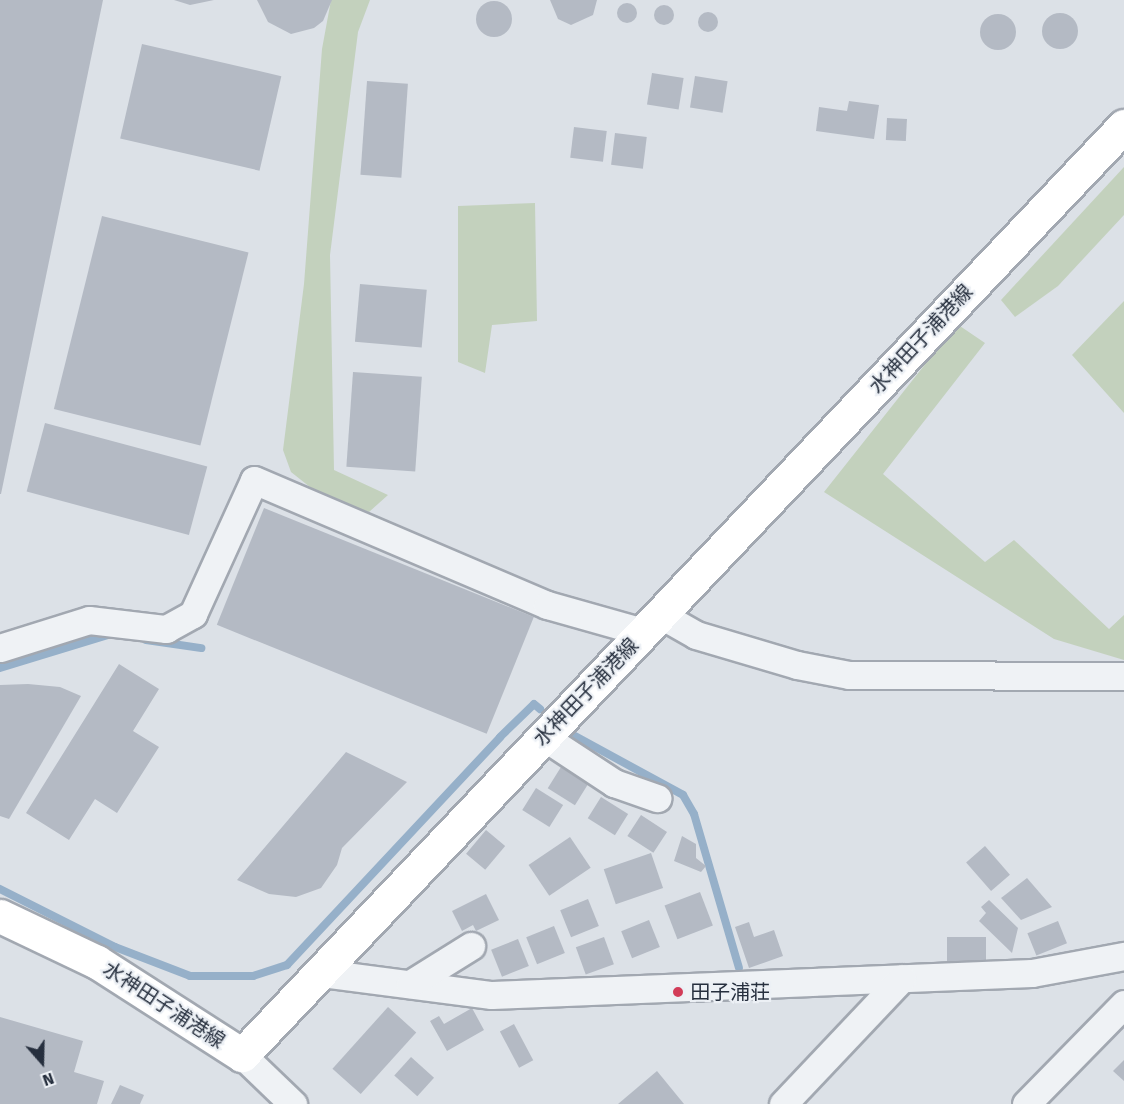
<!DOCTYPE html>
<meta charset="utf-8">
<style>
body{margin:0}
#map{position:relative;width:1124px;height:1104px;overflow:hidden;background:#dce1e7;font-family:"Fira Sans","Noto Sans JP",sans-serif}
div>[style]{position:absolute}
.green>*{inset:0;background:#c3d1bd}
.stream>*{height:8px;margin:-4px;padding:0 4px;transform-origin:4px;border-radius:4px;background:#96b0c9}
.building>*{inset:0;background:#b4bac4;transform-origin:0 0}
.round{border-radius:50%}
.roads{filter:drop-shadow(2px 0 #a2a8b1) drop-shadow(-2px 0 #a2a8b1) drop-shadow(0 2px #a2a8b1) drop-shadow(0 -2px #a2a8b1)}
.minor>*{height:27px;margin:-13.5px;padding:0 13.5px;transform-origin:13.5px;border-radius:13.5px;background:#eff2f5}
.major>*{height:33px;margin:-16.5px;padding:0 16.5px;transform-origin:16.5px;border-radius:16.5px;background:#fff}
.dots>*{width:16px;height:16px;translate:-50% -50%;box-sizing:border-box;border:3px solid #ecf0f5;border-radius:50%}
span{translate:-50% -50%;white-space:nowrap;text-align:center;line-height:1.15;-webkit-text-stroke:4.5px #ecf0f5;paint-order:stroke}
.street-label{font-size:20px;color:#262f3e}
.poi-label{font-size:20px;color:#262f3e}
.left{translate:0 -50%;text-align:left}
.north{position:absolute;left:12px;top:1032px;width:60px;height:60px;-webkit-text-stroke:4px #ecf0f5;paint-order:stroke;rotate:160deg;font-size:16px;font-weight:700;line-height:24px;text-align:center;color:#262f3e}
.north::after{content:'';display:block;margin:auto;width:21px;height:27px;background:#262f3e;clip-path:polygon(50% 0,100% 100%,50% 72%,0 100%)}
</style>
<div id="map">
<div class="green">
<i style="clip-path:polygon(331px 0,370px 0,358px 32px,330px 255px,334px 470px,388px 495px,369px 512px,320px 495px,291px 472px,283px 450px,304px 284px,322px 49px)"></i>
<i style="clip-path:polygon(1124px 167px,1124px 215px,1058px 286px,1015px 317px,1001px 300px)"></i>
<i style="clip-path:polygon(535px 203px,537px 321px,492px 325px,485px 373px,458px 362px,458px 206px)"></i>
<i style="clip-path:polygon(1124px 301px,1124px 413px,1072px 355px)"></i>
<i style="clip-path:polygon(957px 324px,985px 343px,883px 474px,985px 562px,1014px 540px,1109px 629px,1124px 615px,1124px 660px,1054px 639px,824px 492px)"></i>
</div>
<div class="stream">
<i style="left:146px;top:640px;width:56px;rotate:8.3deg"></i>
<i style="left:0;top:668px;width:113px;rotate:-17deg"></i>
<i style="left:575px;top:736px;width:123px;rotate:28.6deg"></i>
<i style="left:683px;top:795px;width:22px;rotate:60deg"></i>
<i style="left:694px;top:814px;width:160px;rotate:73.7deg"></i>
<i style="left:0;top:889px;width:129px;rotate:26.8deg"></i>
<i style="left:115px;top:947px;width:80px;rotate:21.1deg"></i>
<i style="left:190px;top:976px;width:63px"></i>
<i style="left:253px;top:976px;width:36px;rotate:-18deg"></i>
<i style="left:287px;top:965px;width:312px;rotate:-46.9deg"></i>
<i style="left:500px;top:737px;width:47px;rotate:-44.1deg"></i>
<i style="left:534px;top:704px;width:8px;rotate:40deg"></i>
</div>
<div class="building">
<i style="clip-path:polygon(0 0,103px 0,1px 494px,0 494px)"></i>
<i style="clip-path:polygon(174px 0,214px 0,190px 5px)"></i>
<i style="clip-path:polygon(257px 0,332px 0,323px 21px,314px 28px,291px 34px,268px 22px)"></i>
<i style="clip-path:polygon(550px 0,597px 0,593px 15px,571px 25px,558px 19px)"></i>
<i class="round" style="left:476px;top:1px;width:36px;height:36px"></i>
<i class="round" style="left:617px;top:3px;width:20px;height:20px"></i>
<i class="round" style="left:654px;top:5px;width:20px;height:20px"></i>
<i class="round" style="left:698px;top:12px;width:20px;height:20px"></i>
<i class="round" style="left:1042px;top:13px;width:36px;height:36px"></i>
<i class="round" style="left:980px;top:14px;width:36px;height:36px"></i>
<i style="left:142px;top:44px;width:143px;height:97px;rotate:13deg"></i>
<i style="left:652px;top:73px;width:32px;height:32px;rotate:9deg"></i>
<i style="left:695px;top:76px;width:33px;height:32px;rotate:9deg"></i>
<i style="left:367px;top:81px;width:41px;height:94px;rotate:4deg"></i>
<i style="clip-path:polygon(849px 101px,879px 105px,874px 139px,816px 131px,819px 107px,847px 111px)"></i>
<i style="left:887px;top:118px;width:20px;height:22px;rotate:3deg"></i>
<i style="left:574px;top:127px;width:33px;height:31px;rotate:7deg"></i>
<i style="left:615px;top:133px;width:32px;height:32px;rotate:7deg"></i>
<i style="left:102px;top:216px;width:151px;height:199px;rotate:14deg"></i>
<i style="left:360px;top:284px;width:67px;height:58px;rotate:5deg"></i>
<i style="left:353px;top:372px;width:69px;height:95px;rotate:4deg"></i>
<i style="left:45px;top:423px;width:168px;height:71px;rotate:15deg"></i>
<i style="left:264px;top:508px;width:291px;height:126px;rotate:22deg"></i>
<i style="clip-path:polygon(119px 664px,159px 689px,133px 731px,159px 747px,117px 813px,95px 799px,69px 840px,26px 813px)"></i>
<i style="clip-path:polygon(28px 684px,60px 687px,81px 696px,9px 819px,0 816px,0 685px)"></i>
<i style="clip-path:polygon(346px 752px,407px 782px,342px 848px,337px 865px,321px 888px,296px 897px,269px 894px,237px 880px)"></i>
<i style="left:561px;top:767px;width:32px;height:25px;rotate:32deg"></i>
<i style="left:536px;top:788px;width:32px;height:26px;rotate:32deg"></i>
<i style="left:601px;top:797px;width:32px;height:25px;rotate:32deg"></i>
<i style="left:641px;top:815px;width:31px;height:25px;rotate:33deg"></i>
<i style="left:486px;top:830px;width:25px;height:31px;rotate:40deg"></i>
<i style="clip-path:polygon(682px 836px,696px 844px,696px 858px,706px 866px,701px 872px,674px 861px)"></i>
<i style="left:570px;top:837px;width:37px;height:50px;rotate:56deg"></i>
<i style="left:985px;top:846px;width:38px;height:25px;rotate:49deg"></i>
<i style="left:651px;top:853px;width:37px;height:50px;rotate:71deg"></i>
<i style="clip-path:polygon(1027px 878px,1052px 907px,1021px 920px,1001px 898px)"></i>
<i style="left:700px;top:892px;width:36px;height:38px;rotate:69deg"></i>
<i style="clip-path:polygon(486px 894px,499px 920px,476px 931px,473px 925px,462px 931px,452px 911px)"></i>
<i style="left:588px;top:899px;width:29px;height:30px;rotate:68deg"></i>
<i style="clip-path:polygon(989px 900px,1018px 928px,1012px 953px,979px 921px,986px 913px,981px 907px)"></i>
<i style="left:649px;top:920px;width:29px;height:30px;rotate:68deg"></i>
<i style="left:1058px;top:921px;width:24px;height:33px;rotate:68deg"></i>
<i style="clip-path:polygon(749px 922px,754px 937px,774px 930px,783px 956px,749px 968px,735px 927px)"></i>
<i style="left:554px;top:926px;width:29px;height:30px;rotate:68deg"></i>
<i style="left:604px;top:937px;width:29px;height:30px;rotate:70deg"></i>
<i style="left:947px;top:937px;width:39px;height:25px"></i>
<i style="left:518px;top:939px;width:29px;height:29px;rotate:68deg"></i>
<i style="left:388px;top:1007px;width:38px;height:83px;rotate:42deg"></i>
<i style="clip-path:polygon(472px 1008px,484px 1030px,447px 1051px,430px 1021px,439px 1016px,444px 1024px)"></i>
<i style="clip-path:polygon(0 1017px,83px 1041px,74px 1072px,104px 1081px,97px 1104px,0 1104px)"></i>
<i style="left:514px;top:1024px;width:41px;height:16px;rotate:62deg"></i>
<i style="left:411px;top:1057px;width:31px;height:25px;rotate:42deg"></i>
<i style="clip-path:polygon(1124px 1060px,1124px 1081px,1113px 1071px)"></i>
<i style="clip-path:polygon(657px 1071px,684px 1104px,618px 1104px)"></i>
<i style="clip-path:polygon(120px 1085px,144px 1095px,140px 1104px,111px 1104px)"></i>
</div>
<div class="roads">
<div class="minor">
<i style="left:661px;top:615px;width:40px;rotate:29.7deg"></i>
<i style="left:696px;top:635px;width:105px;rotate:16.5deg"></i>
<i style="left:797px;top:665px;width:53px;rotate:10.9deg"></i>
<i style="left:849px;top:675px;width:275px;rotate:0.2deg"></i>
<i style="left:0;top:648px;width:93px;rotate:-17.5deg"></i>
<i style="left:89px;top:620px;width:78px;rotate:6.7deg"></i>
<i style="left:166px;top:629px;width:31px;rotate:-29deg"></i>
<i style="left:193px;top:614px;width:147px;rotate:-65.5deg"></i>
<i style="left:254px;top:480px;width:319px;rotate:23.1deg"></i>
<i style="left:547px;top:605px;width:100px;rotate:15.7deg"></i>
<i style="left:544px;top:737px;width:84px;rotate:33.3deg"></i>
<i style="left:614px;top:783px;width:46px;rotate:19.2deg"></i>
<i style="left:322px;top:973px;width:171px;rotate:7.4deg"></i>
<i style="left:492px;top:995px;width:540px;rotate:-2.33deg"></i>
<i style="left:1032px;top:973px;width:94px;rotate:-10.5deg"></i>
<i style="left:410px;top:984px;width:72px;rotate:-31.9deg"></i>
<i style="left:242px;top:1055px;width:71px;rotate:43.9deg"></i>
<i style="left:783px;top:1104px;width:173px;rotate:-46.6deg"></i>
<i style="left:1026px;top:1104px;width:140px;rotate:-45.6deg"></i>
</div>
<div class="major">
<i style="left:0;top:916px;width:107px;rotate:25.4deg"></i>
<i style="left:97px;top:962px;width:172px;rotate:32.7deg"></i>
<i style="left:242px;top:1055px;width:1281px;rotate:-46.49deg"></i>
</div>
</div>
<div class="dots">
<i style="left:678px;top:992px;background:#d23c58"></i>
</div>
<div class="street-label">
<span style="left:921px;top:339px;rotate:-47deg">水神田子浦港線</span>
<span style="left:586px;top:692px;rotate:-46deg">水神田子浦港線</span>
<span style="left:164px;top:1005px;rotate:33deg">水神田子浦港線</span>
</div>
<div class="poi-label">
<span class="left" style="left:690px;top:992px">田子浦荘</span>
</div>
<div class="north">N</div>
</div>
